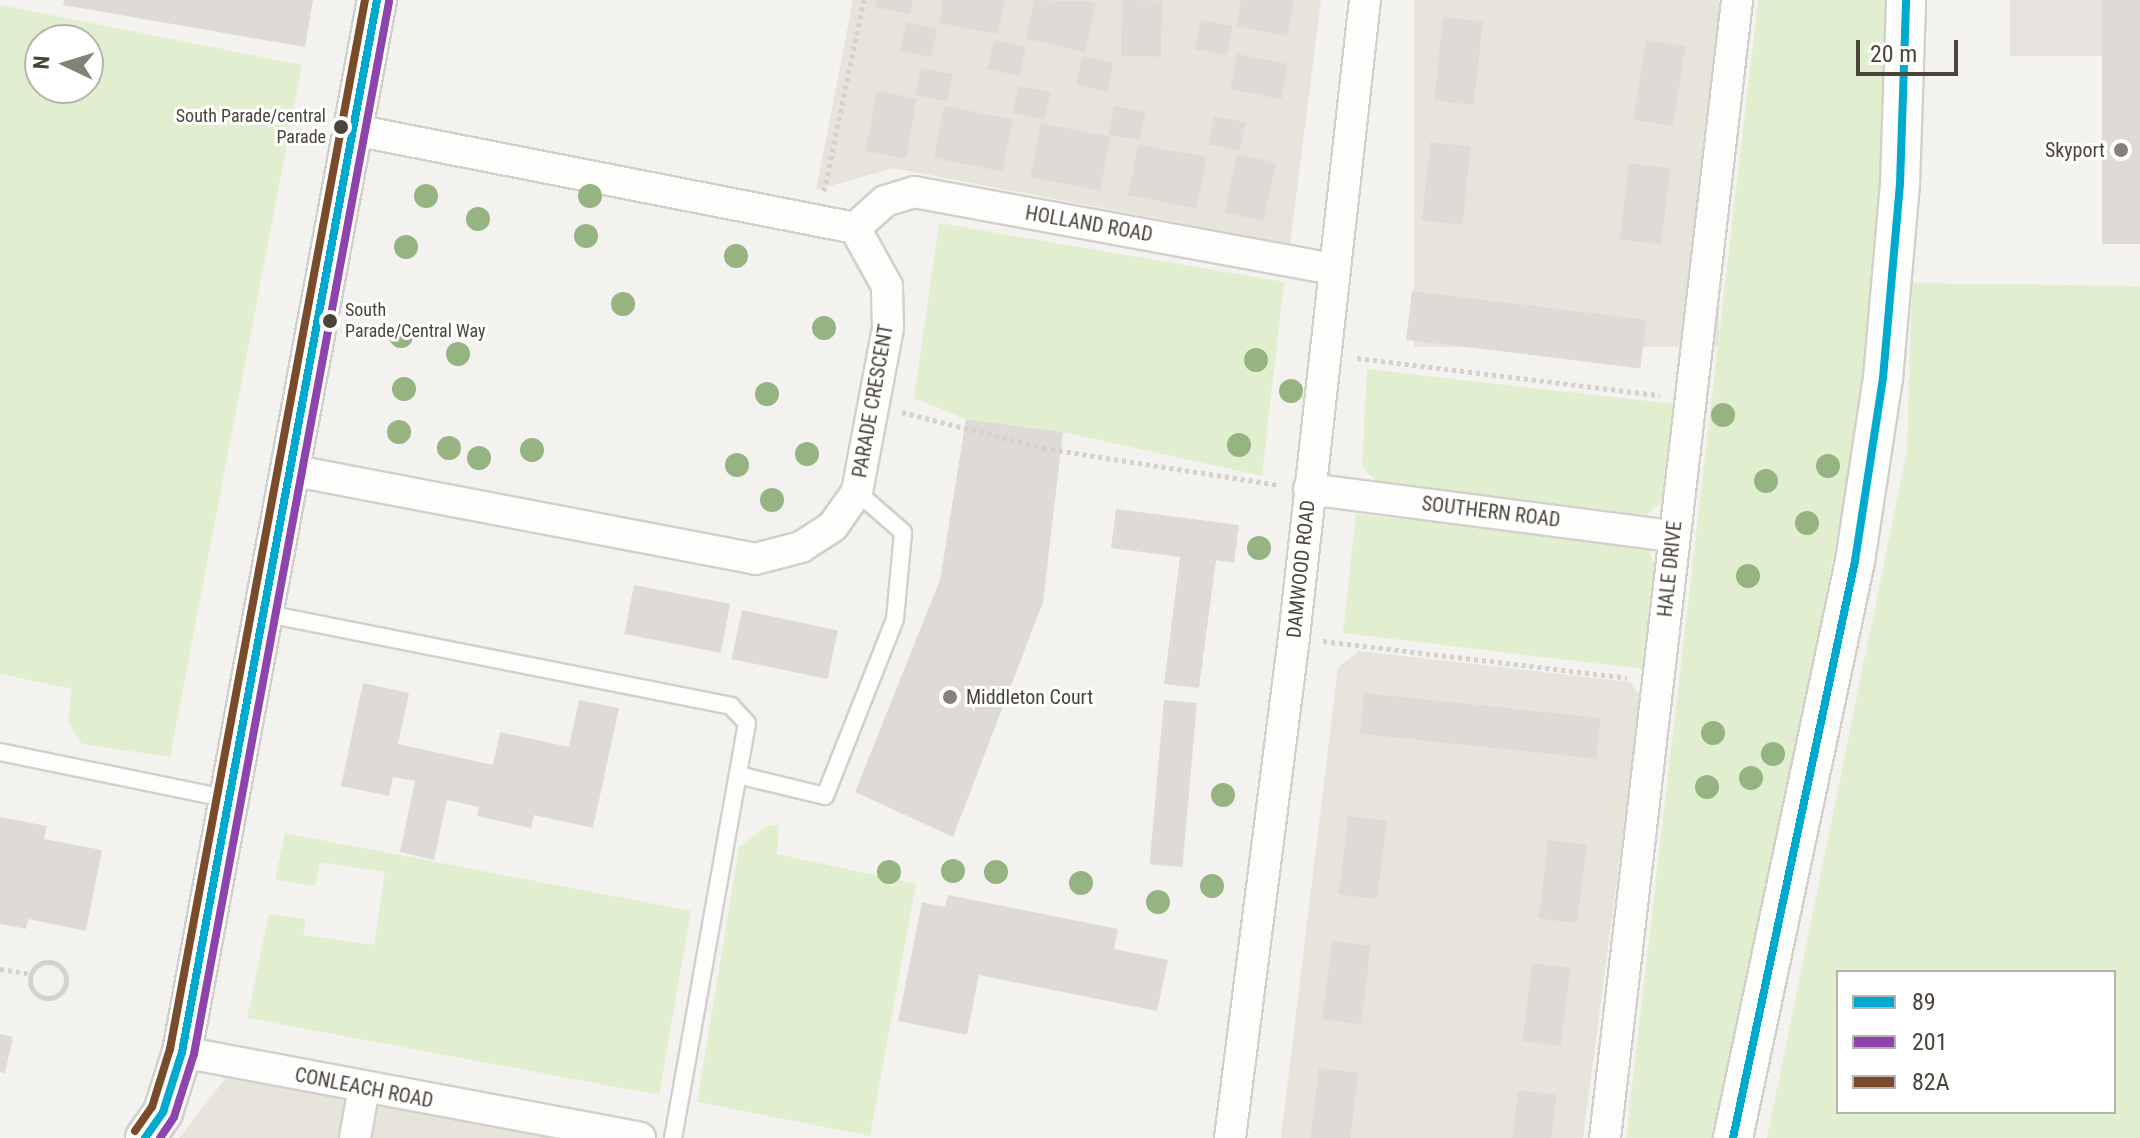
<!DOCTYPE html>
<style>
body{margin:0}
#map{position:relative;width:2140px;height:1138px;overflow:hidden;background:#f4f2ee;font-family:"Roboto Condensed",sans-serif}
div>[style]{position:absolute}
.residential>*{inset:0;background:#e7e4dc;transform-origin:0 0}
.green>*{inset:0;background:#e1eecf}
.parking>*{inset:0;background:#e6e3df;transform-origin:0 0}
.building>*{inset:0;background:#dedbd6;transform-origin:0 0}
.path>*{height:5px;margin-top:-2.5px;transform-origin:0;background:repeating-linear-gradient(90deg,#d3d2cc 0 4px,transparent 0 8px)}
.path>.ring{margin:-2.5px;padding:0;box-sizing:content-box;background:none;border:5px solid #d3d2cc;border-radius:50%}
.roads{filter:drop-shadow(2px 0 #d2d0cb) drop-shadow(-2px 0 #d2d0cb) drop-shadow(0 2px #d2d0cb) drop-shadow(0 -2px #d2d0cb)}
.service>*{height:16px;margin:-8px;padding:0 8px;transform-origin:8px;border-radius:8px;background:#fdfdfc}
.minor>*{height:30px;margin:-15px;padding:0 15px;transform-origin:15px;border-radius:15px;background:#fdfdfc}
.tertiary>*{height:38px;margin:-19px;padding:0 19px;transform-origin:19px;border-radius:19px;background:#fdfdfc}
.bus-1>*{height:8px;margin:-4px;padding:0 4px;transform-origin:4px;border-radius:4px;background:#00a9ce}
.bus-2>*{height:8px;margin:-4px;padding:0 4px;transform-origin:4px;border-radius:4px;background:#8e44ad}
.bus-3>*{height:8px;margin:-4px;padding:0 4px;transform-origin:4px;border-radius:4px;background:#7a4b2a}
.trees>*{width:24px;height:24px;margin:-12px;border-radius:50%;background:#96b382}
.dots>*{width:22px;height:22px;translate:-50% -50%;box-sizing:border-box;border:4px solid #fff;border-radius:50%}
span{translate:-50% -50%;white-space:nowrap;text-align:center;line-height:1.15;-webkit-text-stroke:6px #fff;paint-order:stroke}
.bus-label{font-size:18px;color:#4b4439}
.right{translate:-100% -50%;text-align:right}
.left{translate:0 -50%;text-align:left}
.poi-label{font-size:20px;color:#4b4439}
.street-label{font-size:20px;color:#4b4439}
.legend{position:absolute;left:1836px;top:970px;width:280px;height:144px;box-sizing:border-box;background:#fff;border:2px solid #b7b4b0;margin:0;padding:10px 14px;list-style:none;font-size:24px;color:#4b4439}
.legend li{display:flex;align-items:center;gap:16px;height:40px}
.legend b{width:40px;border:2px solid #b7b4b0}
.north{position:absolute;left:24px;top:24px;width:80px;height:80px;box-sizing:border-box;background:#fff;border:2px solid #b7b4b0;border-radius:50%;rotate:274deg;font-size:22px;font-weight:700;line-height:32px;text-align:center;color:#4b4439}
.north::after{content:'';display:block;margin:auto;width:28px;height:36px;background:#868178;clip-path:polygon(50% 0,100% 100%,50% 72%,0 100%)}
.scale{position:absolute;left:1856px;top:40px;width:102px;height:36px;box-sizing:border-box;border:4px solid #4b4439;border-top:0;padding-left:10px;font-size:24px;line-height:28px;white-space:nowrap;color:#4b4439;-webkit-text-stroke:6px #fff;paint-order:stroke}
</style>
<div id="map">
<div class="residential">
<i style="clip-path:polygon(853px 0,1321px 0,1290px 244px,893px 168px,816px 190px)"></i>
<i style="left:1414px;top:0;width:305px;height:347px"></i>
<i style="clip-path:polygon(1359px 651px,1630px 682px,1641px 697px,1583px 1138px,1281px 1138px,1338px 667px)"></i>
<i style="clip-path:polygon(226px 1078px,622px 1138px,179px 1138px)"></i>
</div>
<div class="green">
<i style="clip-path:polygon(1758px 0,1889px 0,1885px 194px,1864px 397px,1721px 1138px,1626px 1138px)"></i>
<i style="clip-path:polygon(evenodd,0 5px,302px 65px,170px 757px,82px 744px,68px 722px,72px 689px,0 674px,0 5px,40px 40px,88px 40px,88px 88px,40px 88px,40px 40px)"></i>
<i style="clip-path:polygon(939px 223px,1284px 282px,1262px 476px,1063px 432px,966px 419px,914px 398px)"></i>
<i style="clip-path:polygon(evenodd,1912px 283px,2140px 286px,2140px 1138px,1767px 1138px,1907px 450px,1912px 283px,1838px 972px,2114px 972px,2114px 1112px,1838px 1112px,1838px 972px)"></i>
<i style="clip-path:polygon(1367px 369px,1674px 404px,1664px 499px,1647px 515px,1376px 481px,1362px 467px)"></i>
<i style="clip-path:polygon(1356px 514px,1646px 544px,1656px 567px,1643px 669px,1343px 633px)"></i>
<i style="clip-path:polygon(779px 825px,777px 854px,916px 884px,870px 1136px,697px 1102px,739px 847px,766px 826px)"></i>
<i style="clip-path:polygon(285px 833px,691px 911px,659px 1095px,247px 1018px,269px 914px,306px 919px,303px 935px,374px 945px,385px 872px,320px 862px,315px 886px,275px 880px)"></i>
</div>
<div class="parking">
<i style="left:2010px;top:0;width:92px;height:56px"></i>
</div>
<div class="building">
<i style="clip-path:polygon(64px 0,313px 0,305px 47px,63px 5px)"></i>
<i style="clip-path:polygon(876px 0,913px 0,910px 14px,875px 7px)"></i>
<i style="clip-path:polygon(943px 0,1005px 0,998px 34px,939px 23px)"></i>
<i style="clip-path:polygon(1034px 0,1096px 2px,1085px 52px,1026px 39px)"></i>
<i style="left:1122px;top:0;width:40px;height:56px;rotate:1deg"></i>
<i style="clip-path:polygon(1241px 0,1294px 0,1287px 36px,1236px 26px)"></i>
<i style="left:2102px;top:0;width:38px;height:244px"></i>
<i style="left:1443px;top:17px;width:40px;height:84px;rotate:6deg"></i>
<i style="left:1201px;top:20px;width:32px;height:30px;rotate:11deg"></i>
<i style="left:906px;top:22px;width:32px;height:29px;rotate:13deg"></i>
<i style="left:994px;top:40px;width:33px;height:30px;rotate:12deg"></i>
<i style="left:1646px;top:40px;width:40px;height:81px;rotate:9deg"></i>
<i style="left:1237px;top:54px;width:52px;height:36px;rotate:11deg"></i>
<i style="left:1082px;top:56px;width:32px;height:30px;rotate:11deg"></i>
<i style="left:921px;top:68px;width:32px;height:28px;rotate:11deg"></i>
<i style="left:1018px;top:86px;width:33px;height:28px;rotate:11deg"></i>
<i style="left:877px;top:91px;width:41px;height:61px;rotate:11deg"></i>
<i style="left:944px;top:106px;width:70px;height:53px;rotate:11deg"></i>
<i style="left:1114px;top:106px;width:32px;height:29px;rotate:11deg"></i>
<i style="left:1214px;top:116px;width:32px;height:29px;rotate:11deg"></i>
<i style="left:1041px;top:123px;width:71px;height:55px;rotate:11deg"></i>
<i style="left:1430px;top:142px;width:41px;height:79px;rotate:6deg"></i>
<i style="left:1138px;top:144px;width:70px;height:52px;rotate:11deg"></i>
<i style="left:1237px;top:154px;width:40px;height:60px;rotate:12deg"></i>
<i style="left:1629px;top:163px;width:42px;height:77px;rotate:7deg"></i>
<i style="left:1412px;top:291px;width:236px;height:49px;rotate:7deg"></i>
<i style="clip-path:polygon(966px 419px,1063px 432px,1043px 602px,953px 837px,855px 792px,940px 580px)"></i>
<i style="clip-path:polygon(1116px 509px,1239px 525px,1234px 563px,1216px 560px,1199px 688px,1164px 684px,1180px 557px,1111px 548px)"></i>
<i style="left:634px;top:585px;width:98px;height:50px;rotate:11deg"></i>
<i style="left:742px;top:610px;width:98px;height:50px;rotate:12deg"></i>
<i style="clip-path:polygon(363px 683px,409px 693px,398px 744px,493px 765px,500px 732px,569px 747px,579px 700px,619px 708px,593px 828px,534px 815px,531px 828px,477px 816px,479px 807px,447px 800px,434px 860px,400px 852px,415px 781px,393px 777px,389px 796px,341px 786px)"></i>
<i style="left:1364px;top:693px;width:238px;height:41px;rotate:6deg"></i>
<i style="left:1164px;top:700px;width:33px;height:165px;rotate:5deg"></i>
<i style="left:1348px;top:816px;width:39px;height:79px;rotate:7deg"></i>
<i style="clip-path:polygon(0 817px,47px 826px,44px 839px,102px 850px,86px 931px,28px 919px,26px 929px,0 924px)"></i>
<i style="left:1548px;top:840px;width:39px;height:79px;rotate:7deg"></i>
<i style="clip-path:polygon(948px 895px,1118px 929px,1114px 949px,1168px 960px,1157px 1011px,979px 975px,967px 1035px,898px 1021px,922px 902px,945px 907px)"></i>
<i style="left:1332px;top:941px;width:39px;height:79px;rotate:7deg"></i>
<i style="left:1532px;top:963px;width:39px;height:79px;rotate:7deg"></i>
<i style="clip-path:polygon(0 1034px,13px 1037px,5px 1073px,0 1072px)"></i>
<i style="left:1319px;top:1068px;width:40px;height:70px;rotate:7deg"></i>
<i style="left:1518px;top:1090px;width:39px;height:48px;rotate:7deg"></i>
</div>
<div class="path">
<i style="left:824px;top:191px;width:195px;rotate:-78.2deg"></i>
<i style="left:1357px;top:358px;width:305px;rotate:7deg"></i>
<i style="left:902px;top:412px;width:146px;rotate:14.3deg"></i>
<i style="left:1043px;top:448px;width:240px;rotate:8.9deg"></i>
<i style="left:1323px;top:641px;width:306px;rotate:6.9deg"></i>
<i class="ring" style="left:30px;top:962px;width:31px;height:31px"></i>
<i style="left:0;top:969px;width:30px;rotate:9deg"></i>
</div>
<div class="roads">
<div class="service">
<i style="left:262px;top:613px;width:478px;rotate:11.2deg"></i>
<i style="left:731px;top:706px;width:23px;rotate:47deg"></i>
<i style="left:747px;top:723px;width:422px;rotate:100.1deg"></i>
<i style="left:0;top:752px;width:233px;rotate:11.6deg"></i>
<i style="left:738px;top:775px;width:89px;rotate:13.6deg"></i>
<i style="left:825px;top:796px;width:190px;rotate:-68.4deg"></i>
<i style="left:895px;top:619px;width:87px;rotate:-84.7deg"></i>
<i style="left:903px;top:532px;width:61px;rotate:-139deg"></i>
</div>
<div class="minor">
<i style="left:855px;top:228px;width:40px;rotate:-42deg"></i>
<i style="left:885px;top:201px;width:30px;rotate:-17deg"></i>
<i style="left:914px;top:192px;width:426px;rotate:10.4deg"></i>
<i style="left:290px;top:470px;width:473px;rotate:10.8deg"></i>
<i style="left:755px;top:559px;width:48px;rotate:-14.6deg"></i>
<i style="left:801px;top:547px;width:38px;rotate:-33deg"></i>
<i style="left:833px;top:526px;width:42px;rotate:-54.8deg"></i>
<i style="left:857px;top:492px;width:167px;rotate:-79.3deg"></i>
<i style="left:888px;top:328px;width:42px;rotate:-91.4deg"></i>
<i style="left:887px;top:286px;width:66px;rotate:-118.9deg"></i>
<i style="left:855px;top:228px;width:510px;rotate:-168.93deg"></i>
<i style="left:1309px;top:489px;width:367px;rotate:7.4deg"></i>
<i style="left:182px;top:1052px;width:466px;rotate:10.6deg"></i>
<i style="left:355px;top:1138px;width:51px;rotate:-79.8deg"></i>
<i style="left:1230px;top:1138px;width:505px;rotate:-82.72deg"></i>
<i style="left:1294px;top:637px;width:641px;rotate:-83.64deg"></i>
<i style="left:1605px;top:1138px;width:1146px;rotate:-83.38deg"></i>
</div>
<div class="tertiary">
<i style="left:145px;top:1138px;width:32px;rotate:-55deg"></i>
<i style="left:163px;top:1112px;width:63px;rotate:-72.4deg"></i>
<i style="left:182px;top:1052px;width:1070px;rotate:-79.5deg"></i>
<i style="left:1733px;top:1138px;width:590px;rotate:-78.06deg"></i>
<i style="left:1855px;top:561px;width:185px;rotate:-81.3deg"></i>
<i style="left:1883px;top:378px;width:195px;rotate:-85deg"></i>
<i style="left:1900px;top:184px;width:184px;rotate:-88.1deg"></i>
</div>
</div>
<div class="bus-1">
<i style="left:145px;top:1138px;width:32px;rotate:-55deg"></i>
<i style="left:163px;top:1112px;width:63px;rotate:-72.4deg"></i>
<i style="left:182px;top:1052px;width:1070px;rotate:-79.5deg"></i>
<i style="left:1733px;top:1138px;width:590px;rotate:-78.06deg"></i>
<i style="left:1855px;top:561px;width:185px;rotate:-81.3deg"></i>
<i style="left:1883px;top:378px;width:195px;rotate:-85deg"></i>
<i style="left:1900px;top:184px;width:184px;rotate:-88.1deg"></i>
</div>
<div class="bus-2">
<i style="left:160px;top:1138px;width:25px;rotate:-56deg"></i>
<i style="left:174px;top:1117px;width:66px;rotate:-72.4deg"></i>
<i style="left:194px;top:1054px;width:1070px;rotate:-79.5deg"></i>
</div>
<div class="bus-3">
<i style="left:135px;top:1131px;width:29px;rotate:-55deg"></i>
<i style="left:152px;top:1107px;width:61px;rotate:-72.8deg"></i>
<i style="left:170px;top:1049px;width:1067px;rotate:-79.47deg"></i>
</div>
<div class="trees">
<i style="left:426px;top:196px"></i>
<i style="left:590px;top:196px"></i>
<i style="left:478px;top:219px"></i>
<i style="left:586px;top:236px"></i>
<i style="left:406px;top:247px"></i>
<i style="left:736px;top:256px"></i>
<i style="left:623px;top:304px"></i>
<i style="left:824px;top:328px"></i>
<i style="left:401px;top:336px"></i>
<i style="left:458px;top:354px"></i>
<i style="left:1256px;top:360px"></i>
<i style="left:404px;top:389px"></i>
<i style="left:1291px;top:391px"></i>
<i style="left:767px;top:394px"></i>
<i style="left:1723px;top:415px"></i>
<i style="left:399px;top:432px"></i>
<i style="left:1239px;top:445px"></i>
<i style="left:449px;top:448px"></i>
<i style="left:532px;top:450px"></i>
<i style="left:807px;top:454px"></i>
<i style="left:479px;top:458px"></i>
<i style="left:737px;top:465px"></i>
<i style="left:1828px;top:466px"></i>
<i style="left:1766px;top:481px"></i>
<i style="left:772px;top:500px"></i>
<i style="left:1807px;top:523px"></i>
<i style="left:1259px;top:548px"></i>
<i style="left:1748px;top:576px"></i>
<i style="left:1713px;top:733px"></i>
<i style="left:1773px;top:754px"></i>
<i style="left:1751px;top:778px"></i>
<i style="left:1707px;top:787px"></i>
<i style="left:1223px;top:795px"></i>
<i style="left:953px;top:871px"></i>
<i style="left:889px;top:872px"></i>
<i style="left:996px;top:872px"></i>
<i style="left:1081px;top:883px"></i>
<i style="left:1212px;top:886px"></i>
<i style="left:1158px;top:902px"></i>
</div>
<div class="dots">
<i style="left:341px;top:127px;background:#4b4439"></i>
<i style="left:2121px;top:150px;background:#868178"></i>
<i style="left:330px;top:321px;background:#4b4439"></i>
<i style="left:950px;top:697px;background:#868178"></i>
</div>
<div class="bus-label">
<span class="right" style="left:326px;top:127px">South Parade/central<br>Parade</span>
<span class="left" style="left:345px;top:321px">South<br>Parade/Central Way</span>
</div>
<div class="poi-label">
<span class="right" style="left:2105px;top:150px">Skyport</span>
<span class="left" style="left:966px;top:697px">Middleton Court</span>
</div>
<div class="street-label">
<span style="left:1089px;top:224px;rotate:10deg">HOLLAND ROAD</span>
<span style="left:873px;top:401px;rotate:-80deg">PARADE CRESCENT</span>
<span style="left:1491px;top:512px;rotate:7deg">SOUTHERN ROAD</span>
<span style="left:1301px;top:569px;rotate:-84deg">DAMWOOD ROAD</span>
<span style="left:1670px;top:569px;rotate:-84deg">HALE DRIVE</span>
<span style="left:364px;top:1088px;rotate:11deg">CONLEACH ROAD</span>
</div>
<ul class="legend">
<li><b style="height:10px;background:#00a9ce"></b>89</li>
<li><b style="height:10px;background:#8e44ad"></b>201</li>
<li><b style="height:10px;background:#7a4b2a"></b>82A</li>
</ul>
<div class="north">N</div>
<div class="scale">20 m</div>
</div>
